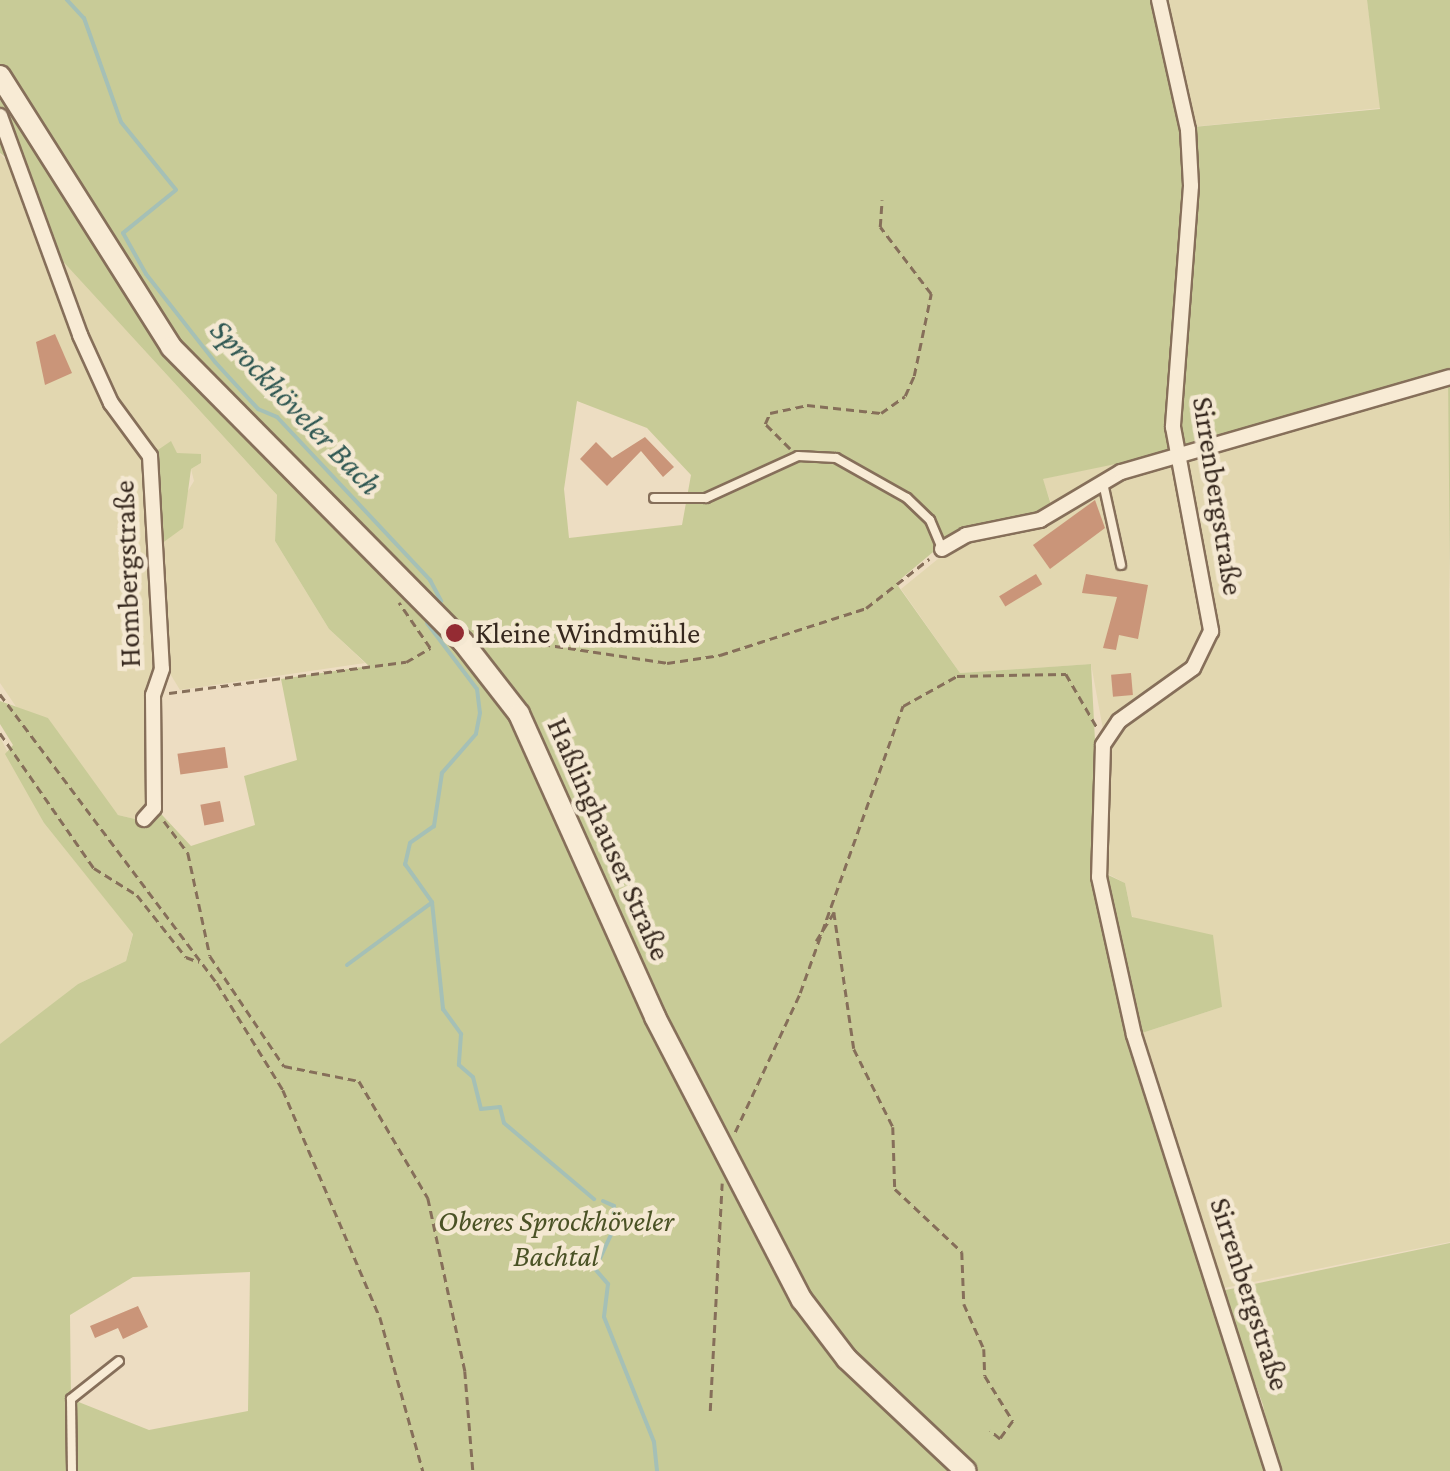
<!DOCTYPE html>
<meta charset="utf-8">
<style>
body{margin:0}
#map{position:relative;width:1450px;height:1471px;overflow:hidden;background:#edddc2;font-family:"Crimson Pro",serif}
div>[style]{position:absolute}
.farmland>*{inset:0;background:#e2d7b0}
.green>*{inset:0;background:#c8cb97}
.stream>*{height:4px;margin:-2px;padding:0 2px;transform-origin:2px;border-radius:2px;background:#a5c0b6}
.building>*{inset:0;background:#ca9579;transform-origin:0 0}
.path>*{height:2.5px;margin-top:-1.25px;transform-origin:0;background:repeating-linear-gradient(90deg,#866f5a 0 8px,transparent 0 13px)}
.roads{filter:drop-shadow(2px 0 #866f5a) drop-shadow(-2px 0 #866f5a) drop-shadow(0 2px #866f5a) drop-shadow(0 -2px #866f5a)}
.service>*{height:8px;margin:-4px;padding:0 4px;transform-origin:4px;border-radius:4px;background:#f8ebd5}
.minor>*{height:14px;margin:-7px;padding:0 7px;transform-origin:7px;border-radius:7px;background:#f8ebd5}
.secondary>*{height:20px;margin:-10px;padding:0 10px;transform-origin:10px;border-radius:10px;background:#f8ebd5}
.dots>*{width:28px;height:28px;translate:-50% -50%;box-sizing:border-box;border:5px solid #f4e8d2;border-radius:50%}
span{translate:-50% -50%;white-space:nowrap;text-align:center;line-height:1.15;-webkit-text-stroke:9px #f4e8d2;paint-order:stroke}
.street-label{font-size:30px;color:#36281e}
.poi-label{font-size:30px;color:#36281e}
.left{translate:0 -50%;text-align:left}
.park-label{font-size:30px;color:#4a5225;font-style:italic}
.water-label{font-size:32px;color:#2d5651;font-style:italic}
</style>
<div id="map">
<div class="farmland">
<i style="clip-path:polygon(1163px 0,1367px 0,1381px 108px,1191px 127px)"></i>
<i style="clip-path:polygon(0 154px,24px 177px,67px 309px,147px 460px,157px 665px,150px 802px,135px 819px,118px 815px,94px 788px,48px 718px,21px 714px,0 683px)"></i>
<i style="clip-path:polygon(57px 255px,277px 495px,275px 541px,329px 629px,365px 663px,180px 690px,166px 667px,156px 544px,194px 481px,191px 469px,201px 463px,152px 454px,113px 402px)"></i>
<i style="clip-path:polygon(1449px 379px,1450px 1242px,1219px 1289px,1139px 1034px,1222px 1007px,1132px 916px,1125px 883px,1106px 873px,1107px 751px,1091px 664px,960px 673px,901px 589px,960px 541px,1055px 513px,1042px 479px,1117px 463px,1119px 480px)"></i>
<i style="clip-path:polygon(0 737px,44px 823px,133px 933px,126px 961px,78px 984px,0 1045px)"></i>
</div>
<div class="green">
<i style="clip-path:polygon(evenodd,0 0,1152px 0,1183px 128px,1380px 109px,1367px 0,1450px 0,1450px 591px,1448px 373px,1169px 453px,1043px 479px,1052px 508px,957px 532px,896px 583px,960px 673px,1091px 664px,1105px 932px,1268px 1471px,0 1471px,0 1044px,78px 984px,126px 961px,133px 934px,44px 823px,5px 754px,13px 745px,0 724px,0 701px,48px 718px,118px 815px,135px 819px,150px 802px,191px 846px,255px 825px,244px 776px,297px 760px,281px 679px,369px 666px,329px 629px,275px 541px,277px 495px,57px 255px,29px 175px,0 153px,0 101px,15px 90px,0 68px,0 0,577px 401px,647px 428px,691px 475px,682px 525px,569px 538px,564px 489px,577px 401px,0 0,250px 1272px,248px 1411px,149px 1430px,71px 1399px,70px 1315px,133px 1277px,250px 1272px)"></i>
<i style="clip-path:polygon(171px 441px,177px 453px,201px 454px,201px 463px,191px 469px,183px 528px,161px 544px,152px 454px)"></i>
<i style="clip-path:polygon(1106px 874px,1125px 883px,1132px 917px,1213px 935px,1222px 1007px,1139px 1034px,1110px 930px)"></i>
<i style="clip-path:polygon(1450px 1243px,1450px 1471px,1276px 1471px,1263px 1405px,1221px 1291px)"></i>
</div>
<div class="stream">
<i style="left:67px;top:0;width:25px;rotate:47deg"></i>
<i style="left:84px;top:18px;width:110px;rotate:70.4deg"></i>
<i style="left:121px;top:122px;width:87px;rotate:51deg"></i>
<i style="left:176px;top:190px;width:68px;rotate:140.9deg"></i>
<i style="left:123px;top:233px;width:47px;rotate:60.7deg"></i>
<i style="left:146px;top:274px;width:112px;rotate:51.9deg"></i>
<i style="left:215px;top:362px;width:64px;rotate:47.5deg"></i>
<i style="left:258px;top:409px;width:21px;rotate:23deg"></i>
<i style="left:277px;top:417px;width:224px;rotate:46.8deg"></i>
<i style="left:430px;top:580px;width:24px;rotate:62deg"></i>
<i style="left:427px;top:623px;width:83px;rotate:52.9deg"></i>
<i style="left:477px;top:689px;width:24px;rotate:83deg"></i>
<i style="left:480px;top:713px;width:21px;rotate:101deg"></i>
<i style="left:476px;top:734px;width:52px;rotate:131.1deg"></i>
<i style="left:442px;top:773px;width:54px;rotate:98.6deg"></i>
<i style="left:434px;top:826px;width:29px;rotate:145deg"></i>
<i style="left:410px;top:843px;width:22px;rotate:103deg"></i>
<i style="left:405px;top:864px;width:47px;rotate:54.6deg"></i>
<i style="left:432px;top:902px;width:108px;rotate:84.1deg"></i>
<i style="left:443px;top:1009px;width:31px;rotate:54deg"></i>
<i style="left:461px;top:1034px;width:31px;rotate:94deg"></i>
<i style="left:459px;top:1065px;width:18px;rotate:41deg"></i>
<i style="left:473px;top:1077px;width:33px;rotate:76deg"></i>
<i style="left:481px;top:1109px;width:19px;rotate:-6deg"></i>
<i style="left:500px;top:1107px;width:16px;rotate:76deg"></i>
<i style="left:504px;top:1123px;width:118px;rotate:40.2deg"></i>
<i style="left:347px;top:965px;width:104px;rotate:-36.4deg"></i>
<i style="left:603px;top:1201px;width:12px;rotate:24deg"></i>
<i style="left:614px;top:1206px;width:20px;rotate:87deg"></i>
<i style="left:615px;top:1226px;width:47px;rotate:114.9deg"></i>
<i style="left:595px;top:1269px;width:20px;rotate:49deg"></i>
<i style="left:608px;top:1284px;width:33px;rotate:97deg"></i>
<i style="left:604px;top:1317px;width:135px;rotate:68.2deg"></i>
<i style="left:654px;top:1442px;width:29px;rotate:84deg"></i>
</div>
<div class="building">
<i style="clip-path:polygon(55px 334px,72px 373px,45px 385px,36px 342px)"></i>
<i style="clip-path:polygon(645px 437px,674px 467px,663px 477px,641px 451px,607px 486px,580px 459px,596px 442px,612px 458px)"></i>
<i style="clip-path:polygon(1095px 500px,1105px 528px,1050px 569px,1033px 545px)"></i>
<i style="left:1036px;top:574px;width:12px;height:43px;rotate:59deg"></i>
<i style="clip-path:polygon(1086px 574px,1148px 585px,1138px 639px,1119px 635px,1116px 650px,1103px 648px,1117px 597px,1082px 593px)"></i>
<i style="left:1131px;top:673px;width:22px;height:20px;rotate:85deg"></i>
<i style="left:225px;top:747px;width:21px;height:48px;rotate:82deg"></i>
<i style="left:220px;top:801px;width:21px;height:20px;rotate:79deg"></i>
<i style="clip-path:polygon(138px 1306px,148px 1327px,123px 1339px,118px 1328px,95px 1338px,90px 1326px)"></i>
</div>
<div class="path">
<i style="left:790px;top:449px;width:35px;rotate:-135deg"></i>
<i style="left:765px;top:424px;width:12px;rotate:-66deg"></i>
<i style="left:770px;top:413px;width:38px;rotate:-12deg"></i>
<i style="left:807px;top:405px;width:74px;rotate:6.2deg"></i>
<i style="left:881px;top:413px;width:29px;rotate:-35deg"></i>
<i style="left:905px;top:396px;width:22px;rotate:-66deg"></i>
<i style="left:914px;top:376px;width:84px;rotate:-78.3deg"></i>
<i style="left:931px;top:294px;width:84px;rotate:-127.3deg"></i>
<i style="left:880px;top:227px;width:27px;rotate:-86deg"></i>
<i style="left:489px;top:644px;width:53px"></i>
<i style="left:542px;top:644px;width:126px;rotate:8.6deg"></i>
<i style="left:667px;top:663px;width:54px;rotate:-8.6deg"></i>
<i style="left:720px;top:655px;width:153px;rotate:-17.8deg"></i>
<i style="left:866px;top:608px;width:80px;rotate:-37.9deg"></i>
<i style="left:169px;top:693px;width:239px;rotate:-7.5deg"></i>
<i style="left:406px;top:662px;width:28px;rotate:-30deg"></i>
<i style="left:430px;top:648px;width:55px;rotate:-124.6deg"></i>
<i style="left:0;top:694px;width:361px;rotate:53.1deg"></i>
<i style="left:217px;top:983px;width:126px;rotate:58.3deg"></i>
<i style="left:283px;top:1090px;width:247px;rotate:66.9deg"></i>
<i style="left:380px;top:1317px;width:160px;rotate:74.4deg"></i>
<i style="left:0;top:733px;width:165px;rotate:55.2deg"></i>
<i style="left:94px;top:868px;width:51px;rotate:32.1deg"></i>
<i style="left:137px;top:895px;width:79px;rotate:51.7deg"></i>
<i style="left:186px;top:957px;width:14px;rotate:21deg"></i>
<i style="left:164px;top:821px;width:40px;rotate:53deg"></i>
<i style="left:188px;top:853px;width:105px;rotate:77.9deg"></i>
<i style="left:210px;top:956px;width:133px;rotate:56.1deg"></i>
<i style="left:284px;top:1066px;width:76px;rotate:11.3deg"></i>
<i style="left:359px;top:1081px;width:136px;rotate:59.5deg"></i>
<i style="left:428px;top:1198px;width:177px;rotate:77.9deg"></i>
<i style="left:465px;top:1371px;width:100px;rotate:85.4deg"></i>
<i style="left:816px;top:941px;width:34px;rotate:-58deg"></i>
<i style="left:834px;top:912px;width:138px;rotate:81.7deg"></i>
<i style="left:854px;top:1049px;width:87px;rotate:63.4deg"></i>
<i style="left:893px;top:1127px;width:62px;rotate:88.2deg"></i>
<i style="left:895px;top:1189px;width:92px;rotate:43.2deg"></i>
<i style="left:962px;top:1252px;width:52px;rotate:87.8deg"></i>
<i style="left:964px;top:1304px;width:49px;rotate:66deg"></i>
<i style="left:984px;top:1349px;width:27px;rotate:88deg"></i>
<i style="left:985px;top:1376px;width:53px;rotate:58.1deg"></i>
<i style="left:1013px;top:1421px;width:22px;rotate:126deg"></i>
<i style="left:1000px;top:1439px;width:13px;rotate:-141deg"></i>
<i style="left:735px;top:1132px;width:153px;rotate:-64.9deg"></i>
<i style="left:800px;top:993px;width:305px;rotate:-70.3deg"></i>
<i style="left:903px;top:706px;width:62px;rotate:-29.1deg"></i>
<i style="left:957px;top:676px;width:109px;rotate:-1.1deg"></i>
<i style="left:1066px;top:674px;width:64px;rotate:59.8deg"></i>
<i style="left:710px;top:1411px;width:228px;rotate:-87deg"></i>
</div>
<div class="roads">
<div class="service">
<i style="left:1103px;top:483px;width:84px;rotate:77.6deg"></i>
<i style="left:654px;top:498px;width:52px"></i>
<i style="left:706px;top:498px;width:101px;rotate:-24.5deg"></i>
<i style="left:798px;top:456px;width:38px;rotate:3deg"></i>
<i style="left:836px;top:458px;width:81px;rotate:29.4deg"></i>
<i style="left:907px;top:498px;width:32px;rotate:44deg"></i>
<i style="left:930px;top:520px;width:30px;rotate:67deg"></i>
<i style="left:72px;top:1471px;width:72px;rotate:-90.8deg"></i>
<i style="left:71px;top:1399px;width:61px;rotate:-38.4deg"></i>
</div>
<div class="minor">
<i style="left:1159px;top:0;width:133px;rotate:77.4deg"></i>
<i style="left:1188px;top:130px;width:56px;rotate:86.9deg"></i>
<i style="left:1191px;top:186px;width:242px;rotate:94.3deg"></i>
<i style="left:1173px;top:427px;width:208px;rotate:79.4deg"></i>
<i style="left:1211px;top:631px;width:41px;rotate:115.9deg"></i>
<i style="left:1193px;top:668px;width:91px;rotate:144.4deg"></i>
<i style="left:1119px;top:721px;width:29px;rotate:124deg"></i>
<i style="left:1103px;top:745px;width:132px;rotate:91.7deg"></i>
<i style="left:1099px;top:877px;width:162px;rotate:77.5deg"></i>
<i style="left:1134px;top:1035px;width:458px;rotate:72.3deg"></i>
<i style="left:0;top:116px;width:233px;rotate:69.9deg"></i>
<i style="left:80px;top:335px;width:75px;rotate:65.5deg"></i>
<i style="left:111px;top:403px;width:66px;rotate:53.7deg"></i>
<i style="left:150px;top:456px;width:213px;rotate:86.8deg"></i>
<i style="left:162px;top:669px;width:28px;rotate:109deg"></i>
<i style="left:153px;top:695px;width:113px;rotate:89.5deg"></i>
<i style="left:154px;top:808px;width:15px;rotate:132deg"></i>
<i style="left:942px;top:549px;width:28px;rotate:-30deg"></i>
<i style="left:966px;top:535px;width:76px;rotate:-11.5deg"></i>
<i style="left:1040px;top:520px;width:94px;rotate:-30.7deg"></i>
<i style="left:1121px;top:472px;width:342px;rotate:-16.1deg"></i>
</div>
<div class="secondary">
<i style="left:0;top:76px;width:320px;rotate:57.7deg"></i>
<i style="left:171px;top:347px;width:415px;rotate:45.3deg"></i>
<i style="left:463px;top:642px;width:91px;rotate:52.1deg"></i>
<i style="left:519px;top:714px;width:332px;rotate:65.8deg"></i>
<i style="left:655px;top:1017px;width:319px;rotate:62.6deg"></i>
<i style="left:802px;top:1300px;width:74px;rotate:52.7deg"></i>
<i style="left:847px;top:1359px;width:163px;rotate:43.3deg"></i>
</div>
</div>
<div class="dots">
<i style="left:455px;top:633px;background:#942b33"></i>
</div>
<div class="street-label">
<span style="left:1218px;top:496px;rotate:81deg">Sirrenbergstraße</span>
<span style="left:127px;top:574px;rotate:-92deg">Hombergstraße</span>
<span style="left:609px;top:839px;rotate:66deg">Haßlinghauser Straße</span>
<span style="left:1250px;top:1294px;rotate:72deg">Sirrenbergstraße</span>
</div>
<div class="poi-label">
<span class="left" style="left:475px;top:633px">Kleine Windmühle</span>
</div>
<div class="park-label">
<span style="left:556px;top:1238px">Oberes Sprockhöveler<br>Bachtal</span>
</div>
<div class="water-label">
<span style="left:296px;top:407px;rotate:46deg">Sprockhöveler Bach</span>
</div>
</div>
